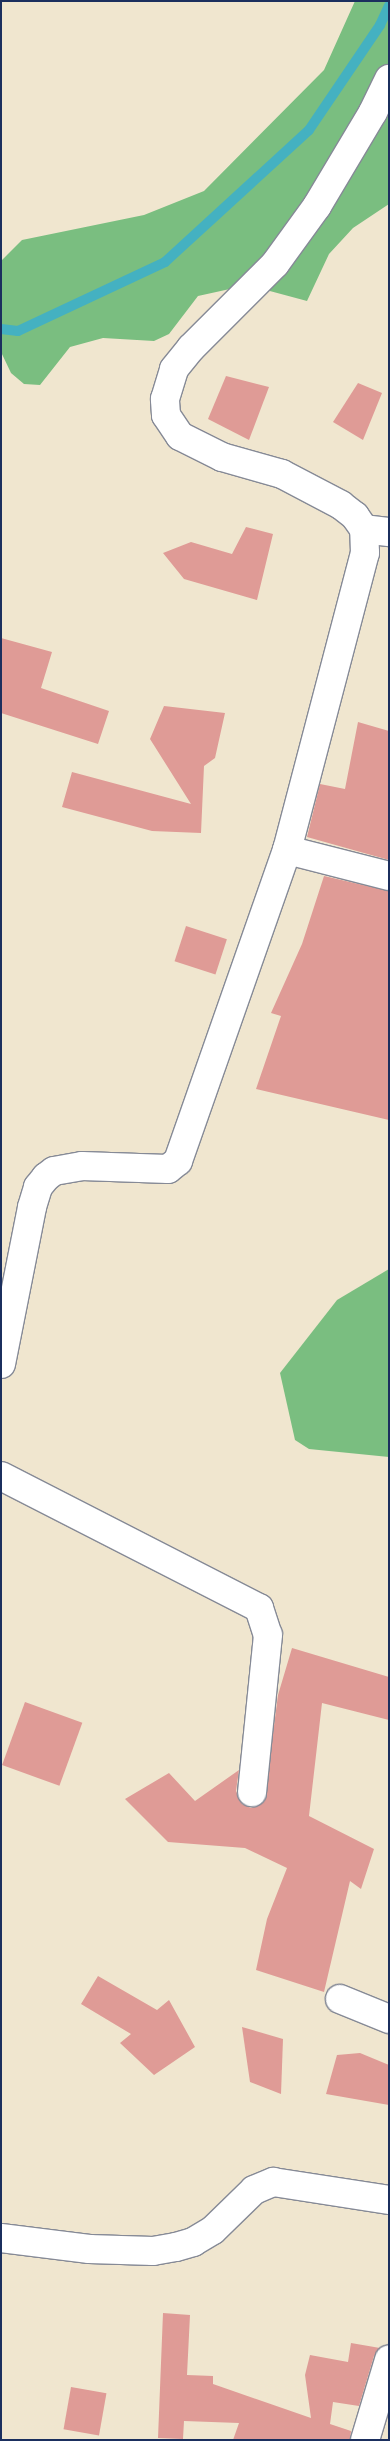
<!DOCTYPE html>
<style>
body{margin:0}
#map{position:relative;width:390px;height:2441px;overflow:hidden;background:#f0e6cf;font-family:"Gochi Hand",sans-serif}
div>[style]{position:absolute}
.forest>*{inset:0;background:#7abe80}
.stream>*{height:10px;margin:-5px;padding:0 5px;transform-origin:5px;border-radius:5px;background:#44b1c1}
.building>*{inset:0;background:#df9b96;transform-origin:0 0}
.roads{filter:drop-shadow(1px 0 #868a96) drop-shadow(-1px 0 #868a96) drop-shadow(0 1px #868a96) drop-shadow(0 -1px #868a96)}
.street>*{height:28px;margin:-14px;padding:0 14px;transform-origin:14px;border-radius:14px;background:#fff}
span{translate:-50% -50%;white-space:nowrap;text-align:center;line-height:1.15;-webkit-text-stroke:5px #f6f6f2;paint-order:stroke}
.frame{position:absolute;inset:0;border:2px solid #1b2f5e;pointer-events:none}
</style>
<div id="map">
<div class="forest">
<i style="clip-path:polygon(355px 1px,389px 1px,389px 204px,353px 228px,329px 254px,307px 301px,248px 285px,198px 296px,169px 334px,154px 341px,103px 338px,70px 347px,40px 385px,24px 384px,11px 373px,1px 352px,1px 261px,22px 240px,144px 215px,204px 191px,324px 70px)"></i>
<i style="clip-path:polygon(389px 1269px,389px 1457px,309px 1449px,295px 1440px,280px 1373px,337px 1300px)"></i>
</div>
<div class="stream">
<i style="left:1px;top:329px;width:17px;rotate:7deg"></i>
<i style="left:18px;top:331px;width:162px;rotate:-25.1deg"></i>
<i style="left:165px;top:262px;width:195px;rotate:-42.5deg"></i>
<i style="left:309px;top:130px;width:127px;rotate:-55.9deg"></i>
<i style="left:380px;top:25px;width:21px;rotate:-65deg"></i>
</div>
<div class="building">
<i style="clip-path:polygon(226px 376px,269px 387px,249px 440px,208px 419px)"></i>
<i style="clip-path:polygon(358px 383px,382px 393px,363px 440px,333px 422px)"></i>
<i style="clip-path:polygon(246px 527px,273px 534px,257px 600px,184px 579px,163px 553px,191px 542px,232px 554px)"></i>
<i style="clip-path:polygon(1px 638px,52px 652px,41px 688px,109px 711px,98px 744px,1px 713px)"></i>
<i style="clip-path:polygon(164px 706px,225px 713px,215px 758px,204px 766px,201px 833px,152px 831px,62px 807px,72px 772px,191px 804px,150px 739px)"></i>
<i style="clip-path:polygon(358px 722px,389px 731px,389px 860px,307px 837px,320px 784px,345px 789px)"></i>
<i style="clip-path:polygon(324px 876px,389px 891px,389px 1120px,256px 1089px,281px 1016px,271px 1013px,302px 944px)"></i>
<i style="left:186px;top:926px;width:43px;height:37px;rotate:18deg"></i>
<i style="clip-path:polygon(292px 1648px,389px 1677px,389px 1720px,322px 1703px,309px 1816px,374px 1849px,361px 1889px,350px 1881px,324px 1992px,256px 1970px,267px 1919px,287px 1868px,245px 1848px,168px 1842px,125px 1799px,169px 1773px,195px 1801px,239px 1770px,236px 1791px,242px 1804px,251px 1808px,264px 1802px,278px 1695px)"></i>
<i style="left:25px;top:1702px;width:61px;height:67px;rotate:20deg"></i>
<i style="clip-path:polygon(98px 1976px,157px 2010px,169px 2000px,195px 2047px,154px 2075px,120px 2043px,131px 2034px,81px 2004px)"></i>
<i style="clip-path:polygon(242px 2027px,283px 2039px,281px 2094px,250px 2082px)"></i>
<i style="clip-path:polygon(360px 2053px,389px 2065px,389px 2105px,326px 2094px,337px 2055px)"></i>
<i style="clip-path:polygon(163px 2313px,190px 2315px,187px 2375px,213px 2376px,213px 2384px,311px 2418px,305px 2375px,310px 2355px,348px 2362px,351px 2343px,380px 2348px,374px 2356px,359px 2406px,333px 2402px,330px 2424px,351px 2431px,350px 2440px,233px 2440px,239px 2423px,184px 2421px,183px 2439px,158px 2438px)"></i>
<i style="left:71px;top:2387px;width:36px;height:43px;rotate:10deg"></i>
</div>
<div class="roads">
<div class="street">
<i style="left:364px;top:529px;width:25px;rotate:7deg"></i>
<i style="left:287px;top:850px;width:105px;rotate:14.3deg"></i>
<i style="left:1px;top:1364px;width:160px;rotate:-78.8deg"></i>
<i style="left:32px;top:1207px;width:21px;rotate:-73deg"></i>
<i style="left:38px;top:1187px;width:13px;rotate:-51deg"></i>
<i style="left:46px;top:1177px;width:10px;rotate:-37deg"></i>
<i style="left:54px;top:1171px;width:28px;rotate:-10deg"></i>
<i style="left:82px;top:1166px;width:86px;rotate:2deg"></i>
<i style="left:168px;top:1169px;width:13px;rotate:-39deg"></i>
<i style="left:178px;top:1161px;width:330px;rotate:-70.7deg"></i>
<i style="left:287px;top:850px;width:307px;rotate:-75.3deg"></i>
<i style="left:365px;top:553px;width:24px;rotate:-92deg"></i>
<i style="left:364px;top:529px;width:16px;rotate:-125deg"></i>
<i style="left:355px;top:516px;width:18px;rotate:-142deg"></i>
<i style="left:341px;top:505px;width:67px;rotate:-152.3deg"></i>
<i style="left:282px;top:474px;width:62px;rotate:-164.2deg"></i>
<i style="left:222px;top:457px;width:47px;rotate:-153.4deg"></i>
<i style="left:180px;top:436px;width:25px;rotate:-124deg"></i>
<i style="left:166px;top:415px;width:16px;rotate:-94deg"></i>
<i style="left:165px;top:399px;width:31px;rotate:-73deg"></i>
<i style="left:174px;top:369px;width:27px;rotate:-51deg"></i>
<i style="left:191px;top:348px;width:119px;rotate:-45deg"></i>
<i style="left:275px;top:264px;width:72px;rotate:-54.1deg"></i>
<i style="left:317px;top:206px;width:109px;rotate:-59.2deg"></i>
<i style="left:373px;top:112px;width:37px;rotate:-64deg"></i>
<i style="left:1px;top:1476px;width:290px;rotate:27.1deg"></i>
<i style="left:259px;top:1608px;width:28px;rotate:72deg"></i>
<i style="left:268px;top:1635px;width:158px;rotate:95.8deg"></i>
<i style="left:340px;top:1999px;width:53px;rotate:22.2deg"></i>
<i style="left:1px;top:2238px;width:89px;rotate:7.1deg"></i>
<i style="left:89px;top:2249px;width:64px;rotate:1.8deg"></i>
<i style="left:153px;top:2251px;width:23px;rotate:-10deg"></i>
<i style="left:176px;top:2247px;width:18px;rotate:-16deg"></i>
<i style="left:193px;top:2242px;width:23px;rotate:-31deg"></i>
<i style="left:213px;top:2230px;width:57px;rotate:-44.3deg"></i>
<i style="left:254px;top:2190px;width:21px;rotate:-23deg"></i>
<i style="left:273px;top:2182px;width:117px;rotate:8.8deg"></i>
<i style="left:365px;top:2440px;width:84px;rotate:-73.3deg"></i>
</div>
</div>
<div class="frame"></div>
</div>
